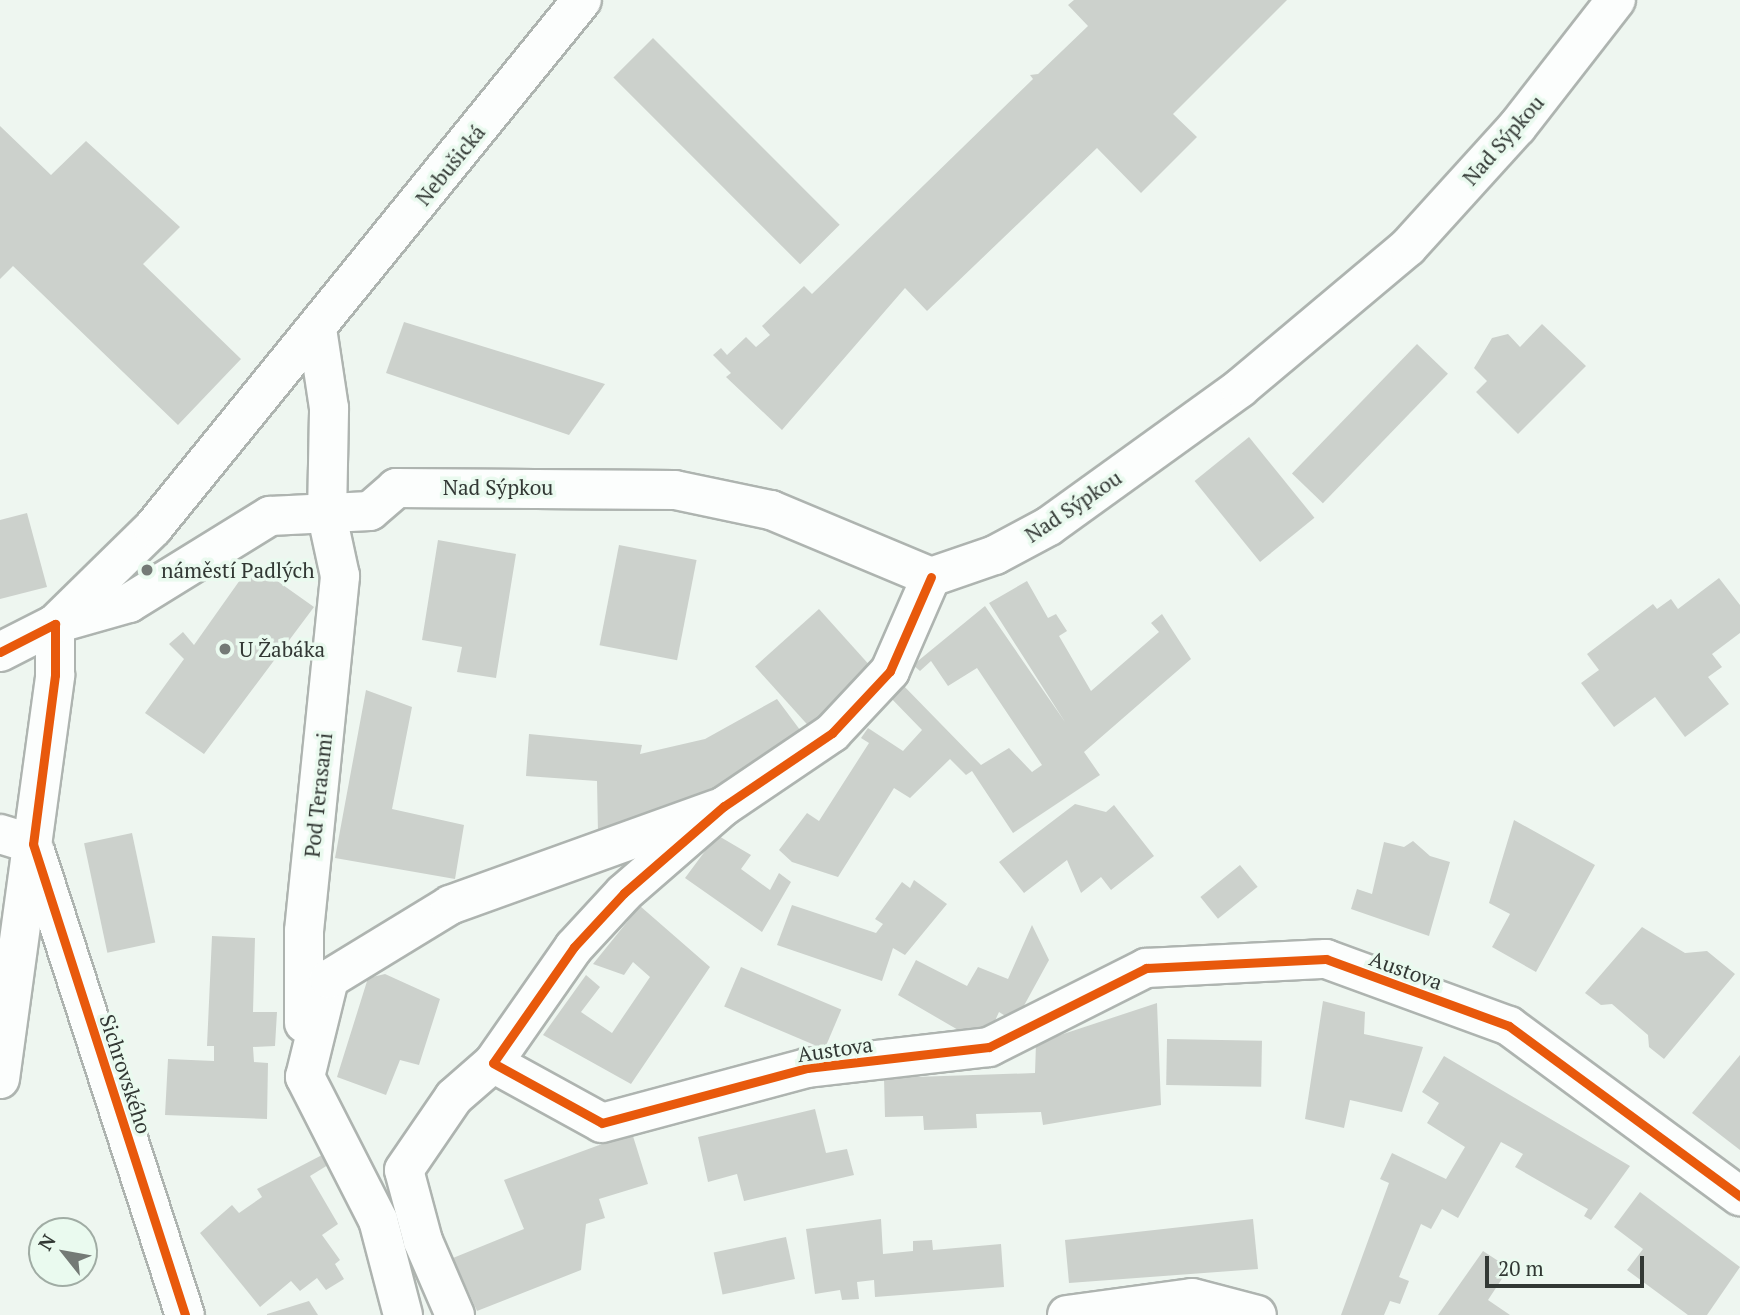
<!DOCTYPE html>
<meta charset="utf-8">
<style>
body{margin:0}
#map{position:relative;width:1740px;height:1315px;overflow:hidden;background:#eef6f0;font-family:"PT Serif",serif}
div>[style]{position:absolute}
.building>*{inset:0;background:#ccd1cc;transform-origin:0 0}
.roads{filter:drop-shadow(2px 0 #aeb4b0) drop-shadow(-2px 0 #aeb4b0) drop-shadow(0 2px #aeb4b0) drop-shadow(0 -2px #aeb4b0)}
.minor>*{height:38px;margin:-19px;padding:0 19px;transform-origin:19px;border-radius:19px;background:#fcfefd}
.cycleway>*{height:9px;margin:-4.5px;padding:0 4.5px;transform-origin:4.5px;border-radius:4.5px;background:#e8590c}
.dots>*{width:19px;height:19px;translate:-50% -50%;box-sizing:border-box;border:4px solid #eafaef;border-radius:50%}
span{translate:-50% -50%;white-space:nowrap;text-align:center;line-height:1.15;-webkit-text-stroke:7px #eafaef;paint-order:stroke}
.street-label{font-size:21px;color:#323834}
.poi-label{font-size:21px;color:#323834}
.left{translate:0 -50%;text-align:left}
.north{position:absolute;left:28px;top:1217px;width:70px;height:70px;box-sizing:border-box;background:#eafaef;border:2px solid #a0aca4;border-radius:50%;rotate:301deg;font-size:19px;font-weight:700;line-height:28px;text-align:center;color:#323834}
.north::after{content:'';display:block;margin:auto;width:24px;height:32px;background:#747a76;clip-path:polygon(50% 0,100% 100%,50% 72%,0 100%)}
.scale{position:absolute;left:1485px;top:1256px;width:159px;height:32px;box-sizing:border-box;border:4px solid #323834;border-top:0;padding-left:9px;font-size:21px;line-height:24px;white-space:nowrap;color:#323834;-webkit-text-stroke:5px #eafaef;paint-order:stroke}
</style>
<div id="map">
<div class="building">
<i style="clip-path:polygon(1074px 0,1287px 0,1173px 114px,1197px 137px,1141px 193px,1097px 148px,927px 311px,905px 288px,782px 430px,726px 377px,731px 373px,713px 355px,721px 348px,727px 355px,746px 337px,756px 347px,770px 335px,762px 326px,804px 286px,812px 294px,1033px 79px,1030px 75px,1038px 74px,1088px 26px,1068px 5px)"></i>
<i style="left:653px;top:38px;width:264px;height:56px;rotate:45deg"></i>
<i style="clip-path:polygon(0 126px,51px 175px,86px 141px,180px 227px,143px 264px,241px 359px,178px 425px,13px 266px,0 279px)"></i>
<i style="clip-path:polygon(404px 322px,605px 384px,569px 435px,386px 373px)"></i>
<i style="clip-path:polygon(1542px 324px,1586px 366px,1518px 434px,1476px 392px,1487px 381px,1474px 368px,1492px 338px,1508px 334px,1520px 347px)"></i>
<i style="left:1417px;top:344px;width:43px;height:180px;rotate:44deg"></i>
<i style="left:1249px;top:437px;width:104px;height:70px;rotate:51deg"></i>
<i style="clip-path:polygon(27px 513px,47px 587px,0 599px,0 520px)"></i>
<i style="clip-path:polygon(438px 540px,516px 554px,496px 678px,457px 672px,462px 647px,422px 640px)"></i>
<i style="left:619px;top:545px;width:79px;height:102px;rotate:11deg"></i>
<i style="clip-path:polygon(252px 563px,314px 607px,204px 754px,145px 713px,184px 659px,169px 644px,183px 632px,194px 645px)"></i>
<i style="clip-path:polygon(1719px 578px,1740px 605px,1740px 633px,1712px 654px,1722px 667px,1708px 677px,1729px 704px,1685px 737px,1655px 697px,1614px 727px,1581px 683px,1599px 670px,1587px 654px,1653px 604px,1657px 609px,1671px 599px,1678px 609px)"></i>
<i style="clip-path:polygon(1027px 581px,1048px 618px,1056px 614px,1067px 631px,1059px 636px,1091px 691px,1159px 632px,1151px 623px,1162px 614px,1191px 659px,1084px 752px,1100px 775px,1013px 833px,972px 771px,966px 775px,950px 759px,910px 798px,894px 788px,838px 877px,792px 862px,779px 850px,807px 813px,819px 821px,869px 743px,861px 738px,868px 728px,903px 751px,922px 730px,887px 694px,899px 681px,981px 765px,1009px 748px,1032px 772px,1042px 765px,977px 668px,948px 686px,931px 661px,920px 671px,913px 665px,985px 606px,1065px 722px,989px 603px)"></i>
<i style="left:819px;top:609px;width:86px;height:86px;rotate:48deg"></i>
<i style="clip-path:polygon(366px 690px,412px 707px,392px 809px,464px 825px,455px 879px,335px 858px)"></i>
<i style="clip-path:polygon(777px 699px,806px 738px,717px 798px,598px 833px,597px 781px,526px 776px,529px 734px,642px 745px,640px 754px,705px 739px)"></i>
<i style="clip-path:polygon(1075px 804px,1106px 812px,1114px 805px,1154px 856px,1111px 890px,1101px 877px,1081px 893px,1067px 860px,1024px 893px,999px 862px)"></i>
<i style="clip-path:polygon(1514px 820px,1595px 865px,1536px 972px,1492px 947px,1510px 914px,1489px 903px)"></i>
<i style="left:132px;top:833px;width:112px;height:49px;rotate:78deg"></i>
<i style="clip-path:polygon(717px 835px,751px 855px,741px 869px,770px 890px,779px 873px,791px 882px,762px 932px,685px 878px)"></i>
<i style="clip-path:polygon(1413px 841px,1430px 856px,1450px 862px,1429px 936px,1351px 909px,1357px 889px,1372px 894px,1384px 842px,1404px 847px)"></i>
<i style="left:1240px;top:865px;width:28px;height:51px;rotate:51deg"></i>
<i style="clip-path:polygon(914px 880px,947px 904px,905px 955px,893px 948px,882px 981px,777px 945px,792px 905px,876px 933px,883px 924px,875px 919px,902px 882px,910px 888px)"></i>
<i style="clip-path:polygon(640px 906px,710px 967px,631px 1084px,543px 1035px,586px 975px,600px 987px,581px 1012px,612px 1033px,650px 977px,633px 962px,624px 975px,593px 964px)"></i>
<i style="clip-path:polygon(1032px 925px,1049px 960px,1015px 1022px,999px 1012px,984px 1045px,898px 995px,916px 960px,967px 986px,978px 967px,1008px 979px)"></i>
<i style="clip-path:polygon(1642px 927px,1685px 953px,1707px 951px,1735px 974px,1664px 1059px,1649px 1047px,1648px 1035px,1612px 1004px,1601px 1005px,1585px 993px)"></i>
<i style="clip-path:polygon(212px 936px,255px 938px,253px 1012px,277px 1012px,275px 1046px,253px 1047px,254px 1062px,268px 1063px,267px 1119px,165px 1115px,168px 1059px,214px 1061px,214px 1046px,207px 1046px)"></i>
<i style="left:741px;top:967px;width:109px;height:43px;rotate:23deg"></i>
<i style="clip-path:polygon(385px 974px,440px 999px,419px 1065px,400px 1060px,386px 1095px,337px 1077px,368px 978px)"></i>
<i style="clip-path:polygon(1323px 1001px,1365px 1012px,1364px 1034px,1423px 1047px,1402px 1112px,1350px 1100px,1344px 1128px,1305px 1119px)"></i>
<i style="clip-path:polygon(1157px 1003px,1161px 1105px,1043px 1125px,1041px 1112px,976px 1114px,977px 1128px,924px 1130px,923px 1116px,885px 1117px,884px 1078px,1035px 1073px,1036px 1043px)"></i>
<i style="left:1167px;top:1039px;width:95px;height:46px;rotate:1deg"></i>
<i style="clip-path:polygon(1740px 1055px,1740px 1150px,1692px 1113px)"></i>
<i style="clip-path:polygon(1444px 1056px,1630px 1166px,1591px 1220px,1584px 1216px,1588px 1209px,1515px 1167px,1523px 1154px,1501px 1142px,1458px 1218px,1442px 1209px,1431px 1229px,1421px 1224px,1399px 1277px,1409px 1281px,1400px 1304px,1390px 1301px,1384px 1315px,1341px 1315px,1389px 1183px,1380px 1179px,1392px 1153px,1446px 1179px,1465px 1147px,1427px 1123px,1439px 1103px,1422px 1092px)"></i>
<i style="clip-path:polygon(815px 1109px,826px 1153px,847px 1149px,854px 1175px,744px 1201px,737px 1174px,708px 1182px,698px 1137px)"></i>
<i style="clip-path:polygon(632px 1133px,648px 1184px,599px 1199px,605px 1218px,586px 1224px,581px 1270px,477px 1311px,453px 1258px,524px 1229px,504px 1180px)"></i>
<i style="clip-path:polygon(322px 1155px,328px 1165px,310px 1176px,338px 1224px,322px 1235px,340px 1260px,335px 1264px,344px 1279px,326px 1290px,317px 1278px,300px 1291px,291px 1281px,260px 1307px,200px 1233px,232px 1205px,239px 1213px,262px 1197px,257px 1189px)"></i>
<i style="clip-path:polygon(1640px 1192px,1740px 1267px,1707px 1315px,1688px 1315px,1627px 1270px,1643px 1249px,1614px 1227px)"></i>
<i style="clip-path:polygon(881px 1219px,883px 1254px,913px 1251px,913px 1241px,932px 1240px,933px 1250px,1001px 1244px,1004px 1287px,875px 1297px,874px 1280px,857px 1282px,859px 1299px,842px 1300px,840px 1290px,815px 1294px,806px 1229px)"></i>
<i style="clip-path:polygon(1253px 1219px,1258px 1269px,1069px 1283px,1065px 1240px)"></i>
<i style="left:786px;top:1237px;width:43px;height:74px;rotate:78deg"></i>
<i style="clip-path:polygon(1483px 1251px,1509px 1268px,1488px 1300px,1510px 1315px,1438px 1315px)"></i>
<i style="clip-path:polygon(309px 1301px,318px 1315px,267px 1315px,267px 1314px)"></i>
</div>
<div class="roads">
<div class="minor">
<i style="left:931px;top:577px;width:103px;rotate:113.6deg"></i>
<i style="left:890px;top:671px;width:85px;rotate:133.1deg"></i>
<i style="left:832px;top:733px;width:130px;rotate:145.9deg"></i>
<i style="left:724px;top:806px;width:133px;rotate:139deg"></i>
<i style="left:624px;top:893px;width:74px;rotate:132.8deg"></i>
<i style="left:574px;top:947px;width:141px;rotate:124.9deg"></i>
<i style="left:493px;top:1063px;width:124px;rotate:28.8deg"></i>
<i style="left:602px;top:1123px;width:212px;rotate:-15deg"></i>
<i style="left:807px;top:1068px;width:183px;rotate:-6.6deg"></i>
<i style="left:989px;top:1047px;width:176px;rotate:-26.7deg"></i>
<i style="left:1146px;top:968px;width:180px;rotate:-2.9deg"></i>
<i style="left:1326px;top:959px;width:195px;rotate:20.1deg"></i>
<i style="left:1509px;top:1026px;width:287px;rotate:36.4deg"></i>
<i style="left:0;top:652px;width:62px;rotate:-27deg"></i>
<i style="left:55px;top:624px;width:77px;rotate:-15.8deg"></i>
<i style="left:129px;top:603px;width:166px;rotate:-31.7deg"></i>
<i style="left:270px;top:516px;width:100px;rotate:-2.9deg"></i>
<i style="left:370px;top:511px;width:35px;rotate:-41deg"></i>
<i style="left:396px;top:488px;width:279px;rotate:0.4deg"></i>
<i style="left:675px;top:490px;width:98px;rotate:11.8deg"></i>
<i style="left:771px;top:510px;width:173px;rotate:22.7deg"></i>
<i style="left:931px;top:577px;width:68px;rotate:-19deg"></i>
<i style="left:995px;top:555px;width:61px;rotate:-28.2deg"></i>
<i style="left:1049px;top:526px;width:236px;rotate:-35.8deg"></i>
<i style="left:1240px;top:388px;width:219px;rotate:-40deg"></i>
<i style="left:1408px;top:247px;width:162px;rotate:-47.8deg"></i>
<i style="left:1517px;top:127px;width:161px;rotate:-52.1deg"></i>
<i style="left:0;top:834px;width:34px;rotate:17deg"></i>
<i style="left:36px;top:854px;width:484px;rotate:72.1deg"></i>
<i style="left:304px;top:1023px;width:92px;rotate:-90deg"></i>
<i style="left:304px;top:931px;width:357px;rotate:-84.2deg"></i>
<i style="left:340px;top:576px;width:61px;rotate:-102.2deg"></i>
<i style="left:327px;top:516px;width:108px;rotate:-88.9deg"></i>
<i style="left:329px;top:408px;width:80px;rotate:-98.6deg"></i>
<i style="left:0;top:1079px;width:408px;rotate:-82.2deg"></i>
<i style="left:55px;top:675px;width:51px;rotate:-90deg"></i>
<i style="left:55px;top:624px;width:137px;rotate:-44.4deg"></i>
<i style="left:153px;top:528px;width:680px;rotate:-50.91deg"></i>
<i style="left:403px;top:1315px;width:98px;rotate:-104.7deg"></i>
<i style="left:378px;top:1220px;width:161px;rotate:-117deg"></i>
<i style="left:305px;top:1077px;width:101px;rotate:-76.2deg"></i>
<i style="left:329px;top:979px;width:142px;rotate:-31.4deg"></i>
<i style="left:450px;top:905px;width:283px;rotate:-19.8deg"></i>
<i style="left:455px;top:1315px;width:81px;rotate:-113.4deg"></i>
<i style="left:423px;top:1241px;width:73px;rotate:-105deg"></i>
<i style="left:404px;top:1170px;width:88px;rotate:-55.6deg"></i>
<i style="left:454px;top:1097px;width:52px;rotate:-41.1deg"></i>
<i style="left:1067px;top:1315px;width:126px;rotate:-7.7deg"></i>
<i style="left:1192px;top:1298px;width:67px;rotate:14.7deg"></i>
</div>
</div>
<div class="cycleway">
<i style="left:931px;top:577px;width:103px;rotate:113.6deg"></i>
<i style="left:890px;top:671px;width:85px;rotate:133.1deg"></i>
<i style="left:832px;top:733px;width:130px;rotate:145.9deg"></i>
<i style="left:724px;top:806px;width:133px;rotate:139deg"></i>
<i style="left:624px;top:893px;width:74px;rotate:132.8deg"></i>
<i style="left:574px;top:947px;width:141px;rotate:124.9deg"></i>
<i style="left:493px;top:1063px;width:124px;rotate:28.8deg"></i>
<i style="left:602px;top:1123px;width:212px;rotate:-15deg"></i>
<i style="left:807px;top:1068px;width:183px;rotate:-6.6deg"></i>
<i style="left:989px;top:1047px;width:176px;rotate:-26.7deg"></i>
<i style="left:1146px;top:968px;width:180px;rotate:-2.9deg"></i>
<i style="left:1326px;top:959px;width:195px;rotate:20.1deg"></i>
<i style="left:1509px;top:1026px;width:287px;rotate:36.4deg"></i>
<i style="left:0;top:652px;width:62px;rotate:-27deg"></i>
<i style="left:55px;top:624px;width:51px;rotate:90deg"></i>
<i style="left:55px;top:675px;width:170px;rotate:97.4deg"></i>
<i style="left:33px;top:844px;width:495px;rotate:72.1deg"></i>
</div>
<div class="dots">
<i style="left:147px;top:570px;background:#747a76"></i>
<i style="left:225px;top:649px;background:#747a76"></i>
</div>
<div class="street-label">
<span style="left:1503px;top:140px;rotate:-49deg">Nad Sýpkou</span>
<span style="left:450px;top:165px;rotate:-51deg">Nebušická</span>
<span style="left:498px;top:487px">Nad Sýpkou</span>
<span style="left:1073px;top:506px;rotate:-34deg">Nad Sýpkou</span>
<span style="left:318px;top:795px;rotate:-84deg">Pod Terasami</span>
<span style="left:1406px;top:970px;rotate:20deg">Austova</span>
<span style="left:835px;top:1049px;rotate:-8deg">Austova</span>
<span style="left:126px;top:1074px;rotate:72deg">Sichrovského</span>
</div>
<div class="poi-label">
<span class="left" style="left:161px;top:570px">náměstí Padlých</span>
<span class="left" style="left:239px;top:649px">U Žabáka</span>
</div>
<div class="north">N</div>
<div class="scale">20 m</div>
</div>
